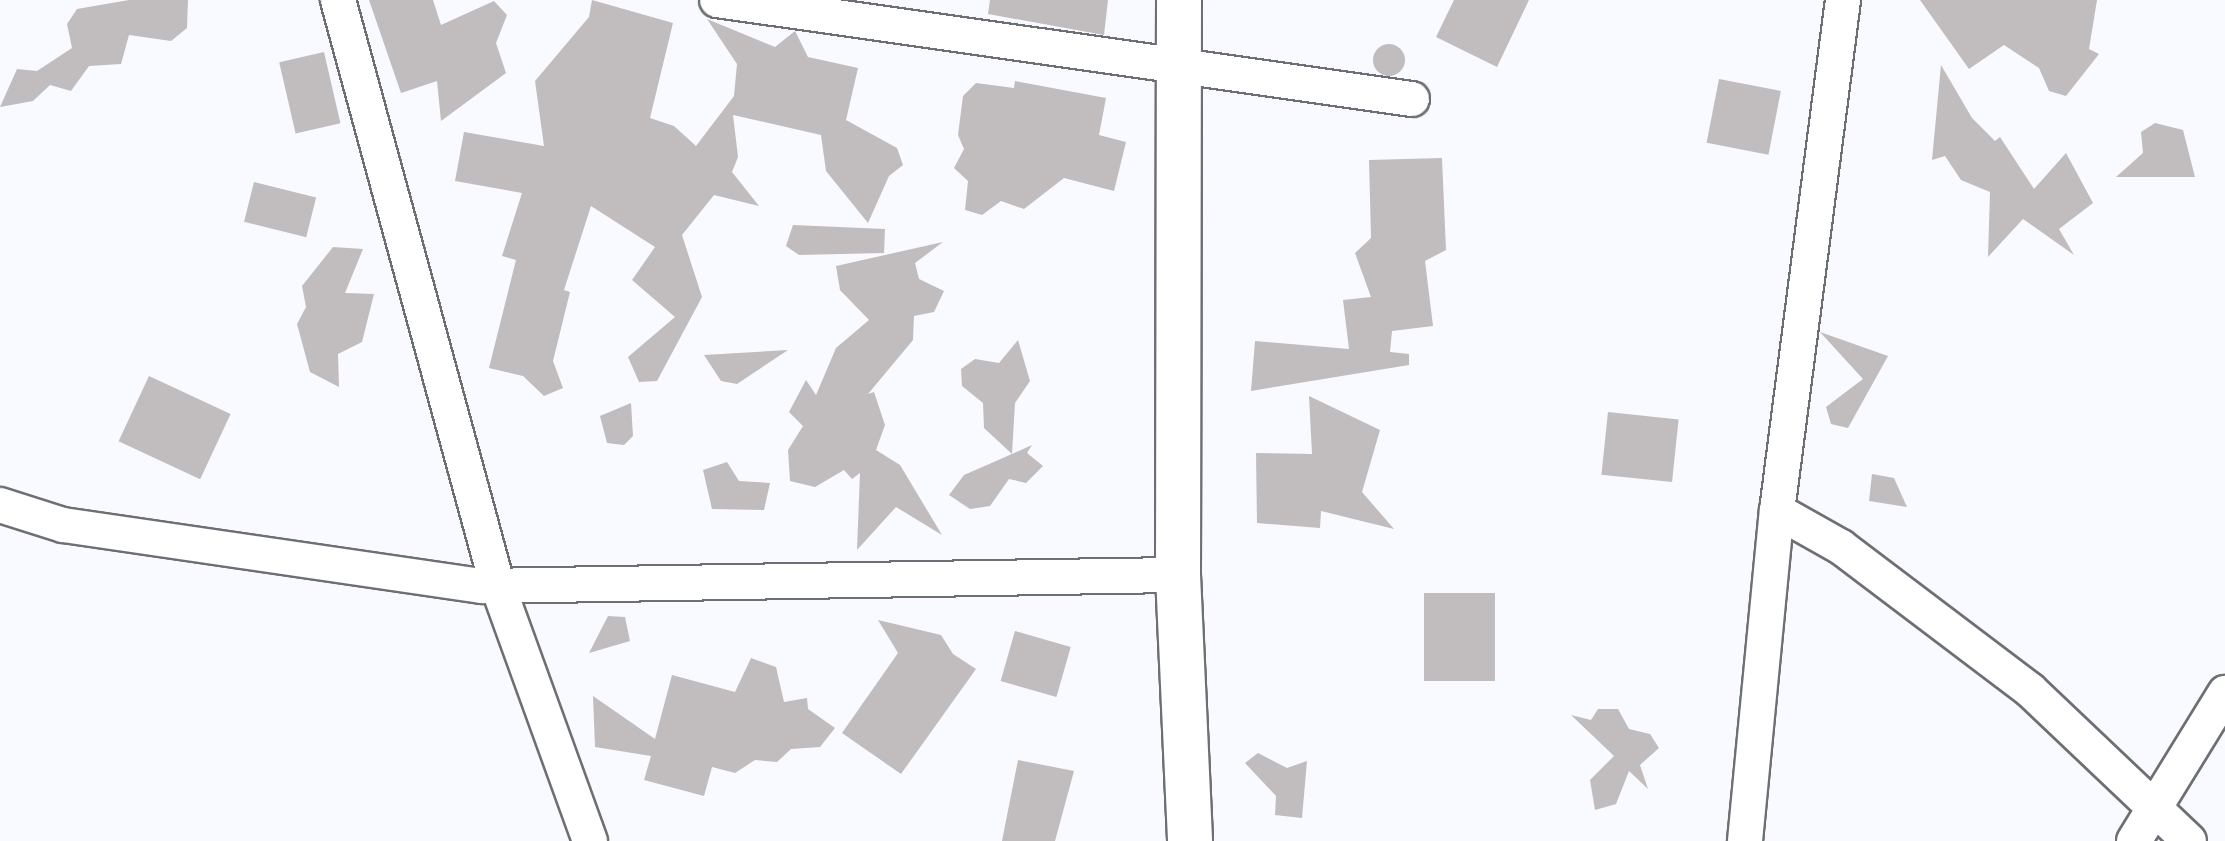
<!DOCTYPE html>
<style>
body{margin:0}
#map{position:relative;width:2225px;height:841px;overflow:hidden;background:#f8faff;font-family:Georgia,serif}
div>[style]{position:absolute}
.building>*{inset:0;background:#c1bcbe;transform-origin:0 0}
.round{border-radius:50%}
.roads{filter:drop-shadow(2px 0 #6e6f74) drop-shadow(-2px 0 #6e6f74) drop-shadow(0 2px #6e6f74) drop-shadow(0 -2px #6e6f74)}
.street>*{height:34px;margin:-17px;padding:0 17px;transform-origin:17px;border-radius:17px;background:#fff}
.highway>*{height:44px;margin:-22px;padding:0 22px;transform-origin:22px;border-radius:22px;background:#fff}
span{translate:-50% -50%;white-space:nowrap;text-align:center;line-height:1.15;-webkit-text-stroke:7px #fff;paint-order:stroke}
</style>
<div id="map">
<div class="building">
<i style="clip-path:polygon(129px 0,188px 0,187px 28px,171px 41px,129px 35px,121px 64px,89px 66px,71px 91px,50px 85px,33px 101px,0 107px,17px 69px,37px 71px,72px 48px,67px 24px,77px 9px)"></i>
<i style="clip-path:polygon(369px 0,433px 0,441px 25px,494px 1px,507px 15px,496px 43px,506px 73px,441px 121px,437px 81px,401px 93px)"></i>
<i style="clip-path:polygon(592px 0,673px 23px,650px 118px,674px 126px,696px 146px,734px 96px,737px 64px,707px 19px,775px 47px,795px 31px,808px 57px,858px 68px,846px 120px,897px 148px,903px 165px,889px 176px,868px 223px,826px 171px,821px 135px,733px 115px,738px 157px,732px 172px,759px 206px,714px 195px,682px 235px,702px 297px,657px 381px,639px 382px,628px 357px,675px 317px,632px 280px,655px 247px,591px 206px,564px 290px,570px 292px,553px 361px,563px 388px,544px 396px,523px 376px,489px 368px,516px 260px,502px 256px,522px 193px,455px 181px,464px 132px,544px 146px,535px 81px,589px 17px)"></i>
<i style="clip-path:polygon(990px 0,1108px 0,1104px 35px,988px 14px)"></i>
<i style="clip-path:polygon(1454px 0,1529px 0,1497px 67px,1436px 37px)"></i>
<i style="clip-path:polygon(1920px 0,2097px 0,2089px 49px,2099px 54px,2066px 96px,2049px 91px,2039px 68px,2004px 45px,1969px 69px)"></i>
<i class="round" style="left:1373px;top:44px;width:32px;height:32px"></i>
<i style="left:324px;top:52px;width:73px;height:46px;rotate:77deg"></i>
<i style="clip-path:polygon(1941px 65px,1972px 118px,1995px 141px,2000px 137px,2034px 189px,2066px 153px,2093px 203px,2059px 229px,2074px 255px,2023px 219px,1988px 257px,1990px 192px,1961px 180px,1945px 156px,1932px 160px)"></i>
<i style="left:1719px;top:79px;width:63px;height:65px;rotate:11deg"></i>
<i style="clip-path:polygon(1015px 81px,1106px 98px,1099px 135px,1126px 142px,1114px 191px,1064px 178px,1024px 209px,1001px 201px,982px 215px,965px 210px,968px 181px,954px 168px,964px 149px,958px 135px,963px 96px,976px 83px,1014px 88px)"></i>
<i style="clip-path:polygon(2155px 123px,2183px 130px,2195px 177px,2116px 177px,2143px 153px,2141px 132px)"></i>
<i style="clip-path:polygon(1442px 158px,1446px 250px,1425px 261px,1433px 326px,1392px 331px,1390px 352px,1409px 354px,1409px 365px,1251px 391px,1255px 341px,1349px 349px,1343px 300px,1371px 297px,1355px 253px,1371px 238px,1369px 160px)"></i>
<i style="left:254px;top:182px;width:64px;height:41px;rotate:14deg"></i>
<i style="clip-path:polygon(793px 225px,885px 229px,884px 253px,799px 255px,786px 246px)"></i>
<i style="clip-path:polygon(943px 242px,915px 263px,919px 279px,944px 291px,934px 312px,914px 316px,913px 340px,868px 394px,874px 392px,885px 425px,876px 450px,900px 465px,942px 535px,896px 507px,857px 550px,860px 473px,852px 479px,844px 470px,815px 487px,790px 481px,788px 450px,803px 426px,789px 412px,806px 380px,816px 395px,836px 348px,869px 320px,840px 290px,836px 266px)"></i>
<i style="clip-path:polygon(333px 247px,363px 249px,345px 293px,374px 294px,362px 342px,338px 354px,339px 387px,310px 372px,297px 324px,306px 307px,302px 286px)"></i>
<i style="clip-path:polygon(1820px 332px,1888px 356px,1848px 428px,1831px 424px,1826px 407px,1863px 379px)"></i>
<i style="clip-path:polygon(1018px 340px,1030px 381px,1015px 403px,1012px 454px,1032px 445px,1027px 453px,1043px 466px,1026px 483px,1009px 479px,990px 506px,970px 509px,949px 495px,964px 475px,1012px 454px,984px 428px,983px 403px,962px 386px,961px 369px,975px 359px,999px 363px)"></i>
<i style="clip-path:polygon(788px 350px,737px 384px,721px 381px,704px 355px)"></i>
<i style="left:149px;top:376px;width:90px;height:72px;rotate:25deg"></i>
<i style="clip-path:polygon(1309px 396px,1380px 430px,1362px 492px,1394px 529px,1321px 511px,1320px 528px,1257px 523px,1256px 453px,1312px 454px)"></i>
<i style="clip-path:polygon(631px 403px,633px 436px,624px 445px,607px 443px,600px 416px)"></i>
<i style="left:1608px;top:412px;width:71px;height:63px;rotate:6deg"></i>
<i style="clip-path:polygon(727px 462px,739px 481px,770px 483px,764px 510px,712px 509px,703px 470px)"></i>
<i style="clip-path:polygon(1872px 474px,1894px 478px,1907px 507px,1869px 501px)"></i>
<i style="left:1424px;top:593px;width:71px;height:88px"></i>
<i style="clip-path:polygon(608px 616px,625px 617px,630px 641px,589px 653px)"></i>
<i style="clip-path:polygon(878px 620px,941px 635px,953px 654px,976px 669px,901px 774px,842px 733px,898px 653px)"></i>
<i style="left:1015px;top:631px;width:58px;height:52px;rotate:16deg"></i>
<i style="clip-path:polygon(751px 658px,776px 667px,784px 702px,807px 698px,808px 709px,835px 728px,820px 747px,791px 749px,777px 762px,755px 760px,735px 773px,712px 767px,704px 796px,644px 780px,651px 756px,595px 747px,593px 696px,655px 739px,672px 675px,735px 692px)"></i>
<i style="clip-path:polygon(1598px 709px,1618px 709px,1629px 729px,1650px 734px,1659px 748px,1640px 765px,1648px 789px,1629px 771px,1616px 804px,1595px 810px,1590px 780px,1614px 756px,1571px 715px,1591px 720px)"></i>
<i style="clip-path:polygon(1258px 753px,1287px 768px,1307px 761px,1302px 818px,1275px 815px,1276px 796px,1245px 763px)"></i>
<i style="clip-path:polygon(1018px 760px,1074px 771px,1055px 841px,1002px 841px)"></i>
</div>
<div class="roads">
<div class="street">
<i style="left:338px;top:0;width:605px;rotate:74.77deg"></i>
<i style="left:497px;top:584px;width:273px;rotate:70.1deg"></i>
<i style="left:717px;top:0;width:702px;rotate:8.11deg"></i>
<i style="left:0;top:505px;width:66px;rotate:17.6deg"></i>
<i style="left:63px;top:525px;width:423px;rotate:8.3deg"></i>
<i style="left:482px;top:586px;width:696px;rotate:-0.91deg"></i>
<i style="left:1777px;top:511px;width:73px;rotate:29.4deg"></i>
<i style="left:1841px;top:547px;width:237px;rotate:37.1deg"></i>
<i style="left:2030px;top:690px;width:219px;rotate:43.5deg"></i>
<i style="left:1745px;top:841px;width:332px;rotate:-84.5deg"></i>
<i style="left:1777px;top:511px;width:515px;rotate:-82.64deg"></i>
<i style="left:2134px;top:841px;width:174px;rotate:-58.4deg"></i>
</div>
<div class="highway">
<i style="left:1179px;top:0;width:575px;rotate:90.1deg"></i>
<i style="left:1178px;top:575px;width:266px;rotate:87.4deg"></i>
</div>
</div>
</div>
